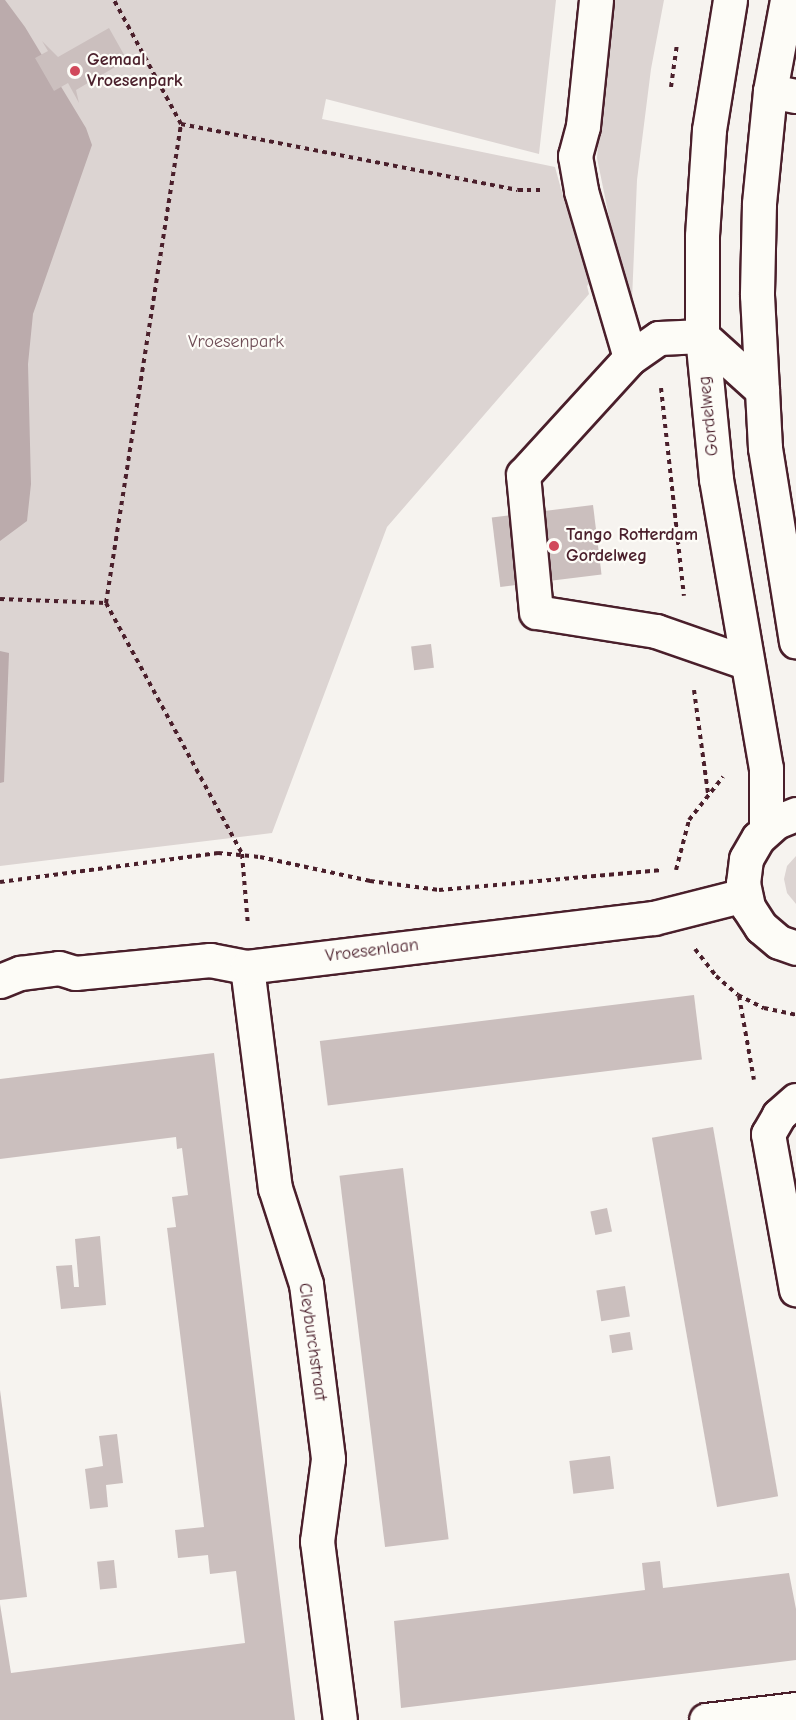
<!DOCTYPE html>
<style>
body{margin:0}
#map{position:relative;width:796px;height:1720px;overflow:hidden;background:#f6f3ef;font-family:"Comic Neue",sans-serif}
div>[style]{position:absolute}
.green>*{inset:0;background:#dcd4d2}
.water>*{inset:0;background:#bbabac}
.building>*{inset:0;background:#cbbfbe;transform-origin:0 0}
.path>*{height:4px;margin-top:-2px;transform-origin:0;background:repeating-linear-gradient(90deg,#4a1f2b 0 4.5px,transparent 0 9px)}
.roads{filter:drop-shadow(2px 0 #4a1f2b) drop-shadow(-2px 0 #4a1f2b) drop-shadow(0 2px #4a1f2b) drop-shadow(0 -2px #4a1f2b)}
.minor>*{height:33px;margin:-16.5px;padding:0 16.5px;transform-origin:16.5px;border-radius:16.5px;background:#fdfcf7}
.major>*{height:33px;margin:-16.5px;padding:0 16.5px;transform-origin:16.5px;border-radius:16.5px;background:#fdfcf7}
.dots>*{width:16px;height:16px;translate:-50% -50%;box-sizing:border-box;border:3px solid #fdfcf7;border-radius:50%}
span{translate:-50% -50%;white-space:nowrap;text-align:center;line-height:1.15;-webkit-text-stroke:4.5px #fdfcf7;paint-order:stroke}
.poi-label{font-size:18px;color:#4a1f2b;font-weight:700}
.left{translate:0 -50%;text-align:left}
.park-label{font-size:18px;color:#6e4c55}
.street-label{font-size:18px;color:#4a1f2b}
</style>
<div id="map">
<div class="green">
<i style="clip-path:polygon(0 0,556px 0,539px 154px,326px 99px,322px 119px,555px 167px,566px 207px,575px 208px,594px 278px,587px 286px,589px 294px,387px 527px,272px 833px,0 866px)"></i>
<i style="clip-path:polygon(608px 0,664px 0,651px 69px,637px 180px,631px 324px,597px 158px)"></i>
<i style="clip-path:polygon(796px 856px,796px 904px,787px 893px,784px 879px,787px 866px)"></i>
</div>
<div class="water">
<i style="clip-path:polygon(0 0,5px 0,25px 27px,86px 128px,92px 145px,33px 314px,28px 364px,31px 484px,27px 521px,0 541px)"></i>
<i style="clip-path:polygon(0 651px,9px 653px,4px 782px,0 783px)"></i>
</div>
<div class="building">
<i style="clip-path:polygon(109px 28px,127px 60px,76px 90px,79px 103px,68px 83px,54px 91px,35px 58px,48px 51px,42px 41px,58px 57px)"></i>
<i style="left:593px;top:505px;width:70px;height:102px;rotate:83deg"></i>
<i style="left:431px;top:644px;width:24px;height:20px;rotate:83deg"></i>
<i style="left:694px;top:995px;width:65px;height:377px;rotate:83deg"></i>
<i style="clip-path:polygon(214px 1053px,295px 1720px,0 1720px,0 1604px,11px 1673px,245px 1643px,236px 1571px,210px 1574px,208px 1555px,178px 1558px,175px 1530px,204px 1527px,167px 1228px,176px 1227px,172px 1197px,188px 1195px,182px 1148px,177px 1149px,176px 1137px,0 1159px,0 1079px)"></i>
<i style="left:713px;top:1127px;width:375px;height:62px;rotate:80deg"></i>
<i style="left:403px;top:1168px;width:374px;height:64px;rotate:83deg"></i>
<i style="left:607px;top:1208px;width:24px;height:17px;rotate:78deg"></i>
<i style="clip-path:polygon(100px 1236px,106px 1305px,61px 1309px,56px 1266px,72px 1265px,74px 1287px,79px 1287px,75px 1239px)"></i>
<i style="left:625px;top:1286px;width:31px;height:29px;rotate:81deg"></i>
<i style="left:630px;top:1332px;width:18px;height:21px;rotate:81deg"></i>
<i style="clip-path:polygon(0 1390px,27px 1597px,0 1600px)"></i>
<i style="clip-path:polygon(117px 1434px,123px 1483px,106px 1485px,108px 1507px,90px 1509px,85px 1469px,103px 1466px,99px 1436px)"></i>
<i style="left:610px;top:1456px;width:33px;height:41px;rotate:83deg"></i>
<i style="left:114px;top:1560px;width:28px;height:17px;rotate:84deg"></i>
<i style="clip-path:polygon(660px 1561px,663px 1588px,789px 1573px,796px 1609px,796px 1660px,401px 1708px,394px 1621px,645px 1590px,642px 1563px)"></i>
</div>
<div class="path">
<i style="left:671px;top:87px;width:43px;rotate:-82.1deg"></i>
<i style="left:181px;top:124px;width:343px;rotate:11.1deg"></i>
<i style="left:518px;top:190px;width:22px"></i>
<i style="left:661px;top:388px;width:209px;rotate:83.7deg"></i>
<i style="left:0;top:599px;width:106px;rotate:2.2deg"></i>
<i style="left:106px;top:603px;width:285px;rotate:61.5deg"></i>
<i style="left:242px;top:854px;width:72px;rotate:85.2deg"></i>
<i style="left:106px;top:603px;width:485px;rotate:-81.1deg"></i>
<i style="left:181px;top:124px;width:141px;rotate:-118.4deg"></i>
<i style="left:694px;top:690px;width:104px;rotate:82.3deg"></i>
<i style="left:676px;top:870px;width:52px;rotate:-75.4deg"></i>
<i style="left:689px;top:820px;width:55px;rotate:-51.7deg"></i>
<i style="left:0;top:882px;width:220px;rotate:-7.6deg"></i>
<i style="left:218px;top:853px;width:42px;rotate:5.4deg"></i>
<i style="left:260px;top:857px;width:113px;rotate:12.3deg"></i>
<i style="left:370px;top:881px;width:70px;rotate:7.4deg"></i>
<i style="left:439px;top:890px;width:224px;rotate:-5.1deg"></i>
<i style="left:695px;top:949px;width:34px;rotate:52deg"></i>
<i style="left:716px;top:976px;width:29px;rotate:41deg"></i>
<i style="left:738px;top:995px;width:29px;rotate:27deg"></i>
<i style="left:764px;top:1008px;width:33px;rotate:12deg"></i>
<i style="left:739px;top:996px;width:85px;rotate:79.9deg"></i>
</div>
<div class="roads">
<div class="minor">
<i style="left:596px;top:0;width:127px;rotate:95.9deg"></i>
<i style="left:583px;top:126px;width:31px;rotate:105deg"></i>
<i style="left:575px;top:156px;width:36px;rotate:80deg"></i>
<i style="left:581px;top:191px;width:174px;rotate:73.6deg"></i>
<i style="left:770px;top:91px;width:26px;rotate:11deg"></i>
<i style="left:745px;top:662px;width:94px;rotate:-160.8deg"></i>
<i style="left:656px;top:631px;width:121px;rotate:-171deg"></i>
<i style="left:536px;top:612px;width:138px;rotate:-95.4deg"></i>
<i style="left:523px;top:475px;width:159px;rotate:-47.6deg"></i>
<i style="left:630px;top:358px;width:35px;rotate:-35deg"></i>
<i style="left:659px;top:338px;width:43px;rotate:-2.7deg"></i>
<i style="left:702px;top:336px;width:81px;rotate:42deg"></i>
<i style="left:247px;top:967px;width:223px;rotate:82.8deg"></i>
<i style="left:275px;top:1188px;width:101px;rotate:72.1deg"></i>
<i style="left:306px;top:1284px;width:176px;rotate:82.8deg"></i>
<i style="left:328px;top:1459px;width:83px;rotate:97.6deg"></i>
<i style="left:317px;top:1541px;width:180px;rotate:82.7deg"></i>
<i style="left:0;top:981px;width:22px;rotate:-22deg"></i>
<i style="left:20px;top:973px;width:39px;rotate:-7deg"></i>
<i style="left:59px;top:968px;width:17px;rotate:17deg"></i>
<i style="left:75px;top:973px;width:136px;rotate:-5.5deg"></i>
<i style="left:210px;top:960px;width:38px;rotate:11deg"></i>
<i style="left:247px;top:967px;width:410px;rotate:-6.9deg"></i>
<i style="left:654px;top:918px;width:93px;rotate:-14.3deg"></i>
<i style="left:796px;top:1100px;width:23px;rotate:139deg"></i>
<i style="left:779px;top:1115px;width:22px;rotate:120deg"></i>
<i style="left:768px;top:1134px;width:158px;rotate:79.8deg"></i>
<i style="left:706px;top:1720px;width:91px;rotate:-7deg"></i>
</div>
<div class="major">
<i style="left:730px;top:0;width:132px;rotate:99.2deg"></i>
<i style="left:709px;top:130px;width:106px;rotate:93.8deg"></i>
<i style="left:702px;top:236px;width:100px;rotate:90deg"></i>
<i style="left:702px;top:336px;width:144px;rotate:84.4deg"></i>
<i style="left:716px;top:479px;width:293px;rotate:80.2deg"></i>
<i style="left:766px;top:768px;width:61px;rotate:90deg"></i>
<i style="left:787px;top:0;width:93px;rotate:100.6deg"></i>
<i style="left:770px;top:91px;width:114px;rotate:95.6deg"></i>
<i style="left:759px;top:204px;width:91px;rotate:91.3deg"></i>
<i style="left:757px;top:295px;width:153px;rotate:87deg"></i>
<i style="left:765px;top:448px;width:196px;rotate:80.9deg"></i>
<i style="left:796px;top:814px;width:22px;rotate:158deg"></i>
<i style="left:776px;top:822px;width:24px;rotate:138deg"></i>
<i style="left:758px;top:838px;width:24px;rotate:120deg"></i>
<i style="left:746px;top:859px;width:24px;rotate:97deg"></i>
<i style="left:743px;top:883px;width:25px;rotate:78deg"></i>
<i style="left:748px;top:907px;width:24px;rotate:57deg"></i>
<i style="left:761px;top:927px;width:23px;rotate:40deg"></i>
<i style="left:779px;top:942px;width:18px;rotate:19deg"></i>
</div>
</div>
<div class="dots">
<i style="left:75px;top:71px;background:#d1495b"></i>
<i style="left:554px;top:546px;background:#d1495b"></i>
</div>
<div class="poi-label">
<span class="left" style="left:87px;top:71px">Gemaal<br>Vroesenpark</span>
<span class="left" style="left:566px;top:546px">Tango Rotterdam<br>Gordelweg</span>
</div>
<div class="park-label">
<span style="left:236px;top:342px">Vroesenpark</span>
</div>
<div class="street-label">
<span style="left:709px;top:416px;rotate:-96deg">Gordelweg</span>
<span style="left:372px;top:951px;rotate:-7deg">Vroesenlaan</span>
<span style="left:312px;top:1342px;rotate:82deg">Cleyburchstraat</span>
</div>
</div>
